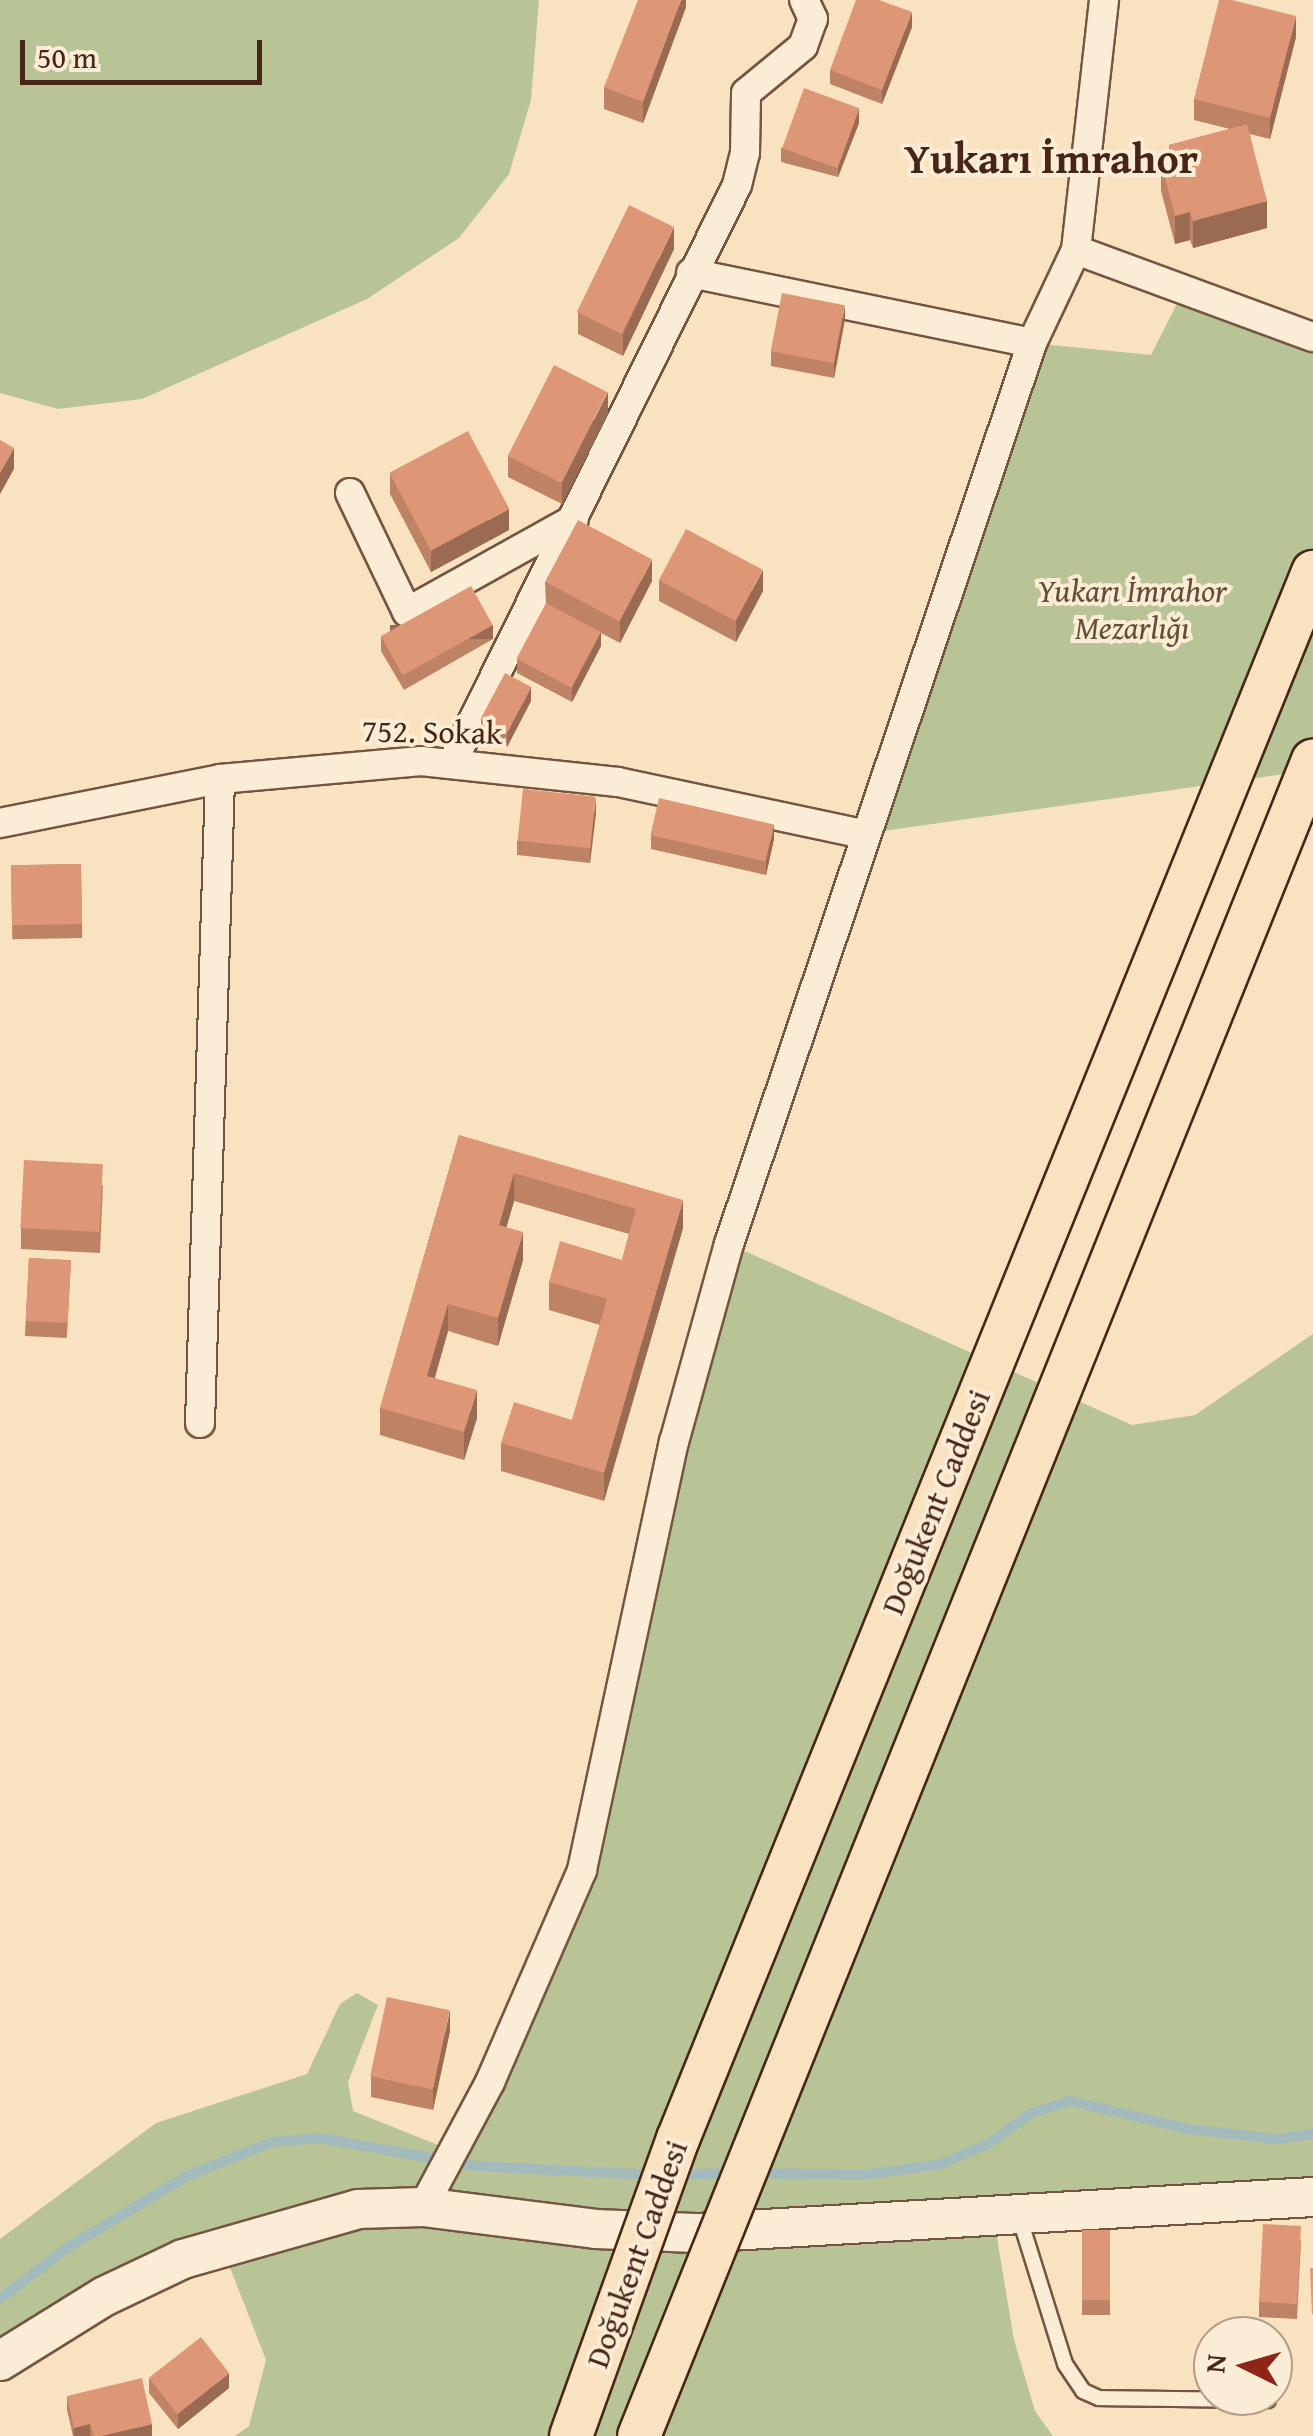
<!DOCTYPE html>
<meta charset="utf-8">
<style>
body{margin:0}
#map{position:relative;width:1313px;height:2436px;overflow:hidden;background:#f9e2bf;font-family:"Gentium Book Plus",serif}
div>[style]{position:absolute}
.green>*{inset:0;background:#b8c496}
.stream>*{height:10px;margin:-5px;padding:0 5px;transform-origin:5px;border-radius:5px;background:#a3bbbd}
.roads{filter:drop-shadow(2px 0 #745541) drop-shadow(-2px 0 #745541) drop-shadow(0 2px #745541) drop-shadow(0 -2px #745541)}
.lane>*{height:14px;margin:-7px;padding:0 7px;transform-origin:7px;border-radius:7px;background:#fbecd5}
.street>*{height:28px;margin:-14px;padding:0 14px;transform-origin:14px;border-radius:14px;background:#fbecd5}
.secondary>*{height:38px;margin:-19px;padding:0 19px;transform-origin:19px;border-radius:19px;background:#fbecd5}
.bridges{filter:drop-shadow(2px 0 #482617) drop-shadow(-2px 0 #482617) drop-shadow(0 2px #482617) drop-shadow(0 -2px #482617)}
.primary-bridge>*{height:42px;margin:-21px;padding:0 21px;transform-origin:21px;border-radius:21px;background:#f9e2bf}
.wall>*{inset:0;background:#be8265;transform-origin:0 0}
.shaded-wall>*{inset:0;background:#9b6a53;transform-origin:0 0}
.building>*{inset:0;background:#dd9776;transform-origin:0 0}
span{translate:-50% -50%;white-space:nowrap;text-align:center;line-height:1.15;-webkit-text-stroke:8px #fbecd5;paint-order:stroke}
.park-label{font-size:32px;color:#644e37;font-style:italic}
.street-label{font-size:32px;color:#482617}
.district-label{font-size:42px;color:#482617;font-weight:700}
.north{position:absolute;left:1193px;top:2316px;width:100px;height:100px;box-sizing:border-box;background:#fbecd5;border:2px solid #b39d89;border-radius:50%;rotate:275deg;font-size:28px;font-weight:700;line-height:40px;text-align:center;color:#482617}
.north::after{content:'';display:block;margin:auto;width:35px;height:45px;background:#8f2418;clip-path:polygon(50% 0,100% 100%,50% 72%,0 100%)}
.scale{position:absolute;left:20px;top:40px;width:242px;height:45px;box-sizing:border-box;border:5px solid #482617;border-top:0;padding-left:12px;font-size:30px;line-height:35px;white-space:nowrap;color:#482617;-webkit-text-stroke:8px #fbecd5;paint-order:stroke}
</style>
<div id="map">
<div class="green">
<i style="clip-path:polygon(0 0,539px 0,531px 100px,509px 174px,459px 238px,367px 299px,142px 399px,58px 409px,0 393px)"></i>
<i style="clip-path:polygon(1186px 286px,1313px 327px,1313px 770px,862px 834px,1032px 343px,1151px 355px)"></i>
<i style="clip-path:polygon(729px 1244px,1132px 1425px,1195px 1415px,1313px 1334px,1313px 2197px,993px 2214px,1014px 2340px,1035px 2411px,1053px 2436px,235px 2436px,249px 2426px,266px 2360px,222px 2247px,0 2361px,0 2239px,156px 2123px,307px 2074px,340px 2004px,357px 1993px,378px 2005px,348px 2082px,353px 2111px,453px 2151px,554px 1938px)"></i>
</div>
<div class="stream">
<i style="left:755px;top:2173px;width:109px;rotate:1.1deg"></i>
<i style="left:864px;top:2175px;width:78px;rotate:-8.1deg"></i>
<i style="left:941px;top:2164px;width:51px;rotate:-23.1deg"></i>
<i style="left:988px;top:2144px;width:54px;rotate:-35.2deg"></i>
<i style="left:1032px;top:2113px;width:40px;rotate:-18deg"></i>
<i style="left:1070px;top:2101px;width:121px;rotate:13.3deg"></i>
<i style="left:1188px;top:2129px;width:90px;rotate:6.4deg"></i>
<i style="left:1277px;top:2139px;width:36px;rotate:-8deg"></i>
<i style="left:675px;top:2175px;width:58px;rotate:-2deg"></i>
<i style="left:0;top:2299px;width:84px;rotate:-37.3deg"></i>
<i style="left:67px;top:2248px;width:140px;rotate:-31deg"></i>
<i style="left:187px;top:2176px;width:92px;rotate:-21.8deg"></i>
<i style="left:272px;top:2142px;width:48px;rotate:-4.8deg"></i>
<i style="left:320px;top:2138px;width:158px;rotate:10.2deg"></i>
<i style="left:475px;top:2166px;width:178px;rotate:2.9deg"></i>
</div>
<div class="roads">
<div class="lane">
<i style="left:1019px;top:2216px;width:155px;rotate:72.7deg"></i>
<i style="left:1065px;top:2364px;width:32px;rotate:56deg"></i>
<i style="left:1083px;top:2391px;width:17px;rotate:24deg"></i>
<i style="left:1099px;top:2398px;width:169px;rotate:0.7deg"></i>
</div>
<div class="street">
<i style="left:1076px;top:250px;width:252px;rotate:20.2deg"></i>
<i style="left:691px;top:273px;width:348px;rotate:11.6deg"></i>
<i style="left:350px;top:493px;width:132px;rotate:64.4deg"></i>
<i style="left:407px;top:612px;width:191px;rotate:-29.1deg"></i>
<i style="left:452px;top:763px;width:644px;rotate:-63.75deg"></i>
<i style="left:737px;top:185px;width:33px;rotate:-76deg"></i>
<i style="left:745px;top:153px;width:60px;rotate:-89deg"></i>
<i style="left:746px;top:93px;width:74px;rotate:-39.5deg"></i>
<i style="left:803px;top:46px;width:29px;rotate:-70deg"></i>
<i style="left:813px;top:19px;width:21px;rotate:-115deg"></i>
<i style="left:0;top:823px;width:224px;rotate:-11.3deg"></i>
<i style="left:220px;top:779px;width:202px;rotate:-5.1deg"></i>
<i style="left:421px;top:761px;width:198px;rotate:6.1deg"></i>
<i style="left:618px;top:782px;width:249px;rotate:12deg"></i>
<i style="left:200px;top:1423px;width:644px;rotate:-88.22deg"></i>
<i style="left:423px;top:2207px;width:142px;rotate:-61.8deg"></i>
<i style="left:490px;top:2082px;width:231px;rotate:-66.5deg"></i>
<i style="left:582px;top:1870px;width:438px;rotate:-77.9deg"></i>
<i style="left:674px;top:1442px;width:205px;rotate:-74.5deg"></i>
<i style="left:729px;top:1244px;width:951px;rotate:-71.41deg"></i>
<i style="left:1032px;top:343px;width:103px;rotate:-64.7deg"></i>
<i style="left:1076px;top:250px;width:252px;rotate:-83.6deg"></i>
</div>
<div class="secondary">
<i style="left:0;top:2361px;width:123px;rotate:-31.8deg"></i>
<i style="left:105px;top:2296px;width:86px;rotate:-25.4deg"></i>
<i style="left:183px;top:2259px;width:182px;rotate:-15.9deg"></i>
<i style="left:358px;top:2209px;width:65px;rotate:-1.8deg"></i>
<i style="left:423px;top:2207px;width:174px;rotate:7.2deg"></i>
<i style="left:596px;top:2229px;width:100px;rotate:2.3deg"></i>
<i style="left:696px;top:2233px;width:618px;rotate:-3.34deg"></i>
</div>
</div>
<div class="bridges">
<div class="primary-bridge">
<i style="left:571px;top:2436px;width:316px;rotate:-70.2deg"></i>
<i style="left:678px;top:2139px;width:1691px;rotate:-67.94deg"></i>
<i style="left:639px;top:2436px;width:1806px;rotate:-68.09deg"></i>
</div>
</div>
<div class="wall">
<i style="clip-path:polygon(686px 0,686px 7px,643px 123px,604px 109px,604px 87px)"></i>
<i style="clip-path:polygon(912px 27px,882px 104px,830px 84px,830px 70px)"></i>
<i style="clip-path:polygon(1296px 37px,1270px 139px,1250px 134px,1267px 228px,1193px 248px,1190px 240px,1175px 244px,1161px 191px,1161px 163px,1169px 160px,1169px 145px,1230px 129px,1194px 120px,1194px 99px)"></i>
<i style="clip-path:polygon(859px 123px,838px 177px,781px 162px,781px 148px)"></i>
<i style="clip-path:polygon(674px 249px,623px 356px,578px 334px,578px 312px)"></i>
<i style="clip-path:polygon(845px 319px,834px 378px,771px 366px,771px 351px)"></i>
<i style="clip-path:polygon(608px 414px,562px 504px,508px 477px,508px 456px)"></i>
<i style="clip-path:polygon(390px 473px,509px 530px,431px 572px,390px 494px)"></i>
<i style="clip-path:polygon(659px 580px,763px 591px,736px 642px,659px 601px)"></i>
<i style="clip-path:polygon(652px 581px,620px 643px,601px 633px,601px 646px,572px 702px,517px 673px,517px 659px,546px 604px,545px 582px)"></i>
<i style="clip-path:polygon(381px 636px,493px 639px,404px 690px,381px 651px)"></i>
<i style="clip-path:polygon(531px 701px,507px 747px,481px 733px,481px 719px)"></i>
<i style="clip-path:polygon(596px 812px,590px 863px,517px 855px,517px 841px)"></i>
<i style="clip-path:polygon(651px 835px,774px 839px,766px 875px,651px 849px)"></i>
<i style="left:81px;top:864px;width:74px;height:70px;rotate:89deg"></i>
<i style="clip-path:polygon(459px 1135px,683px 1228px,604px 1501px,501px 1471px,501px 1443px,572px 1420px,600px 1325px,549px 1310px,549px 1282px,622px 1260px,629px 1234px,514px 1201px,506px 1228px,523px 1260px,498px 1346px,448px 1331px,435px 1378px,477px 1418px,464px 1460px,380px 1435px,380px 1408px)"></i>
<i style="clip-path:polygon(103px 1185px,100px 1253px,21px 1249px,21px 1228px)"></i>
<i style="left:29px;top:1258px;width:42px;height:78px;rotate:3deg"></i>
<i style="clip-path:polygon(450px 2031px,433px 2110px,371px 2097px,371px 2076px)"></i>
<i style="left:1082px;top:2230px;width:28px;height:85px"></i>
<i style="clip-path:polygon(1301px 2240px,1297px 2319px,1259px 2317px,1259px 2302px)"></i>
<i style="clip-path:polygon(149px 2378px,229px 2388px,178px 2429px,149px 2393px)"></i>
<i style="clip-path:polygon(67px 2396px,152px 2436px,73px 2436px,67px 2410px)"></i>
</div>
<div class="shaded-wall">
<i style="clip-path:polygon(681px 0,686px 0,686px 7px,643px 123px,643px 102px)"></i>
<i style="clip-path:polygon(912px 12px,912px 27px,882px 104px,882px 90px)"></i>
<i style="clip-path:polygon(1296px 16px,1296px 37px,1270px 139px,1270px 118px)"></i>
<i style="clip-path:polygon(859px 108px,859px 123px,838px 177px,838px 162px)"></i>
<i style="clip-path:polygon(1267px 201px,1267px 228px,1193px 248px,1193px 221px)"></i>
<i style="clip-path:polygon(1190px 212px,1190px 240px,1175px 244px,1175px 216px)"></i>
<i style="clip-path:polygon(674px 227px,674px 249px,623px 356px,623px 334px)"></i>
<i style="clip-path:polygon(845px 305px,845px 319px,834px 378px,834px 363px)"></i>
<i style="clip-path:polygon(608px 392px,608px 414px,562px 504px,562px 483px)"></i>
<i style="clip-path:polygon(14px 448px,14px 469px,0 494px,0 473px)"></i>
<i style="clip-path:polygon(509px 509px,509px 530px,431px 572px,431px 551px)"></i>
<i style="clip-path:polygon(652px 560px,652px 581px,620px 643px,620px 621px)"></i>
<i style="clip-path:polygon(763px 570px,763px 591px,736px 642px,736px 620px)"></i>
<i style="left:493px;top:625px;width:14px;height:103px;rotate:90deg"></i>
<i style="clip-path:polygon(601px 632px,601px 646px,572px 702px,572px 688px)"></i>
<i style="clip-path:polygon(531px 687px,531px 701px,507px 747px,507px 733px)"></i>
<i style="clip-path:polygon(596px 797px,596px 812px,590px 863px,590px 849px)"></i>
<i style="clip-path:polygon(774px 824px,774px 839px,766px 875px,766px 861px)"></i>
<i style="clip-path:polygon(514px 1173px,514px 1201px,499px 1253px,499px 1225px)"></i>
<i style="clip-path:polygon(683px 1200px,683px 1228px,604px 1501px,604px 1473px)"></i>
<i style="clip-path:polygon(523px 1232px,523px 1260px,498px 1346px,498px 1318px)"></i>
<i style="clip-path:polygon(448px 1304px,448px 1331px,427px 1403px,427px 1376px)"></i>
<i style="clip-path:polygon(477px 1390px,477px 1418px,464px 1460px,464px 1432px)"></i>
<i style="clip-path:polygon(450px 2010px,450px 2031px,433px 2110px,433px 2089px)"></i>
<i style="clip-path:polygon(229px 2373px,229px 2388px,178px 2429px,178px 2414px)"></i>
<i style="clip-path:polygon(90px 2424px,90px 2436px,74px 2436px,74px 2428px)"></i>
<i style="clip-path:polygon(152px 2424px,152px 2436px,101px 2436px)"></i>
</div>
<div class="building">
<i style="clip-path:polygon(638px 0,681px 0,643px 102px,604px 87px)"></i>
<i style="clip-path:polygon(856px 0,879px 0,912px 12px,882px 90px,830px 70px)"></i>
<i style="clip-path:polygon(1219px 0,1232px 0,1296px 16px,1270px 118px,1194px 99px)"></i>
<i style="left:804px;top:88px;width:59px;height:64px;rotate:20deg"></i>
<i style="clip-path:polygon(1247px 124px,1267px 201px,1193px 221px,1190px 212px,1175px 216px,1161px 163px,1173px 159px,1169px 145px)"></i>
<i style="left:629px;top:205px;width:50px;height:119px;rotate:26deg"></i>
<i style="left:782px;top:293px;width:64px;height:59px;rotate:11deg"></i>
<i style="left:554px;top:365px;width:60px;height:102px;rotate:27deg"></i>
<i style="left:468px;top:431px;width:88px;height:89px;rotate:62deg"></i>
<i style="clip-path:polygon(0 440px,14px 448px,0 473px)"></i>
<i style="left:578px;top:520px;width:84px;height:70px;rotate:28deg"></i>
<i style="left:686px;top:529px;width:87px;height:58px;rotate:28deg"></i>
<i style="left:471px;top:586px;width:45px;height:103px;rotate:61deg"></i>
<i style="left:546px;top:603px;width:62px;height:63px;rotate:28deg"></i>
<i style="left:505px;top:673px;width:30px;height:52px;rotate:28deg"></i>
<i style="left:523px;top:789px;width:73px;height:52px;rotate:6deg"></i>
<i style="left:659px;top:798px;width:118px;height:38px;rotate:13deg"></i>
<i style="left:81px;top:864px;width:60px;height:70px;rotate:89deg"></i>
<i style="clip-path:polygon(459px 1135px,683px 1200px,604px 1473px,501px 1443px,514px 1402px,572px 1420px,607px 1299px,549px 1282px,560px 1241px,622px 1260px,636px 1209px,514px 1173px,499px 1225px,523px 1232px,498px 1318px,448px 1304px,427px 1376px,477px 1390px,464px 1432px,380px 1408px)"></i>
<i style="left:24px;top:1160px;width:79px;height:68px;rotate:3deg"></i>
<i style="left:29px;top:1258px;width:42px;height:63px;rotate:3deg"></i>
<i style="left:387px;top:1997px;width:64px;height:81px;rotate:12deg"></i>
<i style="left:1263px;top:2224px;width:38px;height:78px;rotate:3deg"></i>
<i style="left:1082px;top:2230px;width:28px;height:70px"></i>
<i style="clip-path:polygon(1310px 2268px,1313px 2268px,1313px 2314px,1312px 2314px)"></i>
<i style="left:201px;top:2337px;width:46px;height:66px;rotate:52deg"></i>
<i style="clip-path:polygon(142px 2378px,152px 2424px,101px 2436px,94px 2436px,90px 2424px,74px 2428px,67px 2396px)"></i>
</div>
<div class="park-label">
<span style="left:1132px;top:610px">Yukarı İmrahor<br>Mezarlığı</span>
</div>
<div class="street-label">
<span style="left:432px;top:732px;rotate:1deg">752. Sokak</span>
<span style="left:936px;top:1502px;rotate:-68deg">Doğukent Caddesi</span>
<span style="left:637px;top:2254px;rotate:-70deg">Doğukent Caddesi</span>
</div>
<div class="district-label">
<span style="left:1051px;top:158px">Yukarı İmrahor</span>
</div>
<div class="north">N</div>
<div class="scale">50 m</div>
</div>
